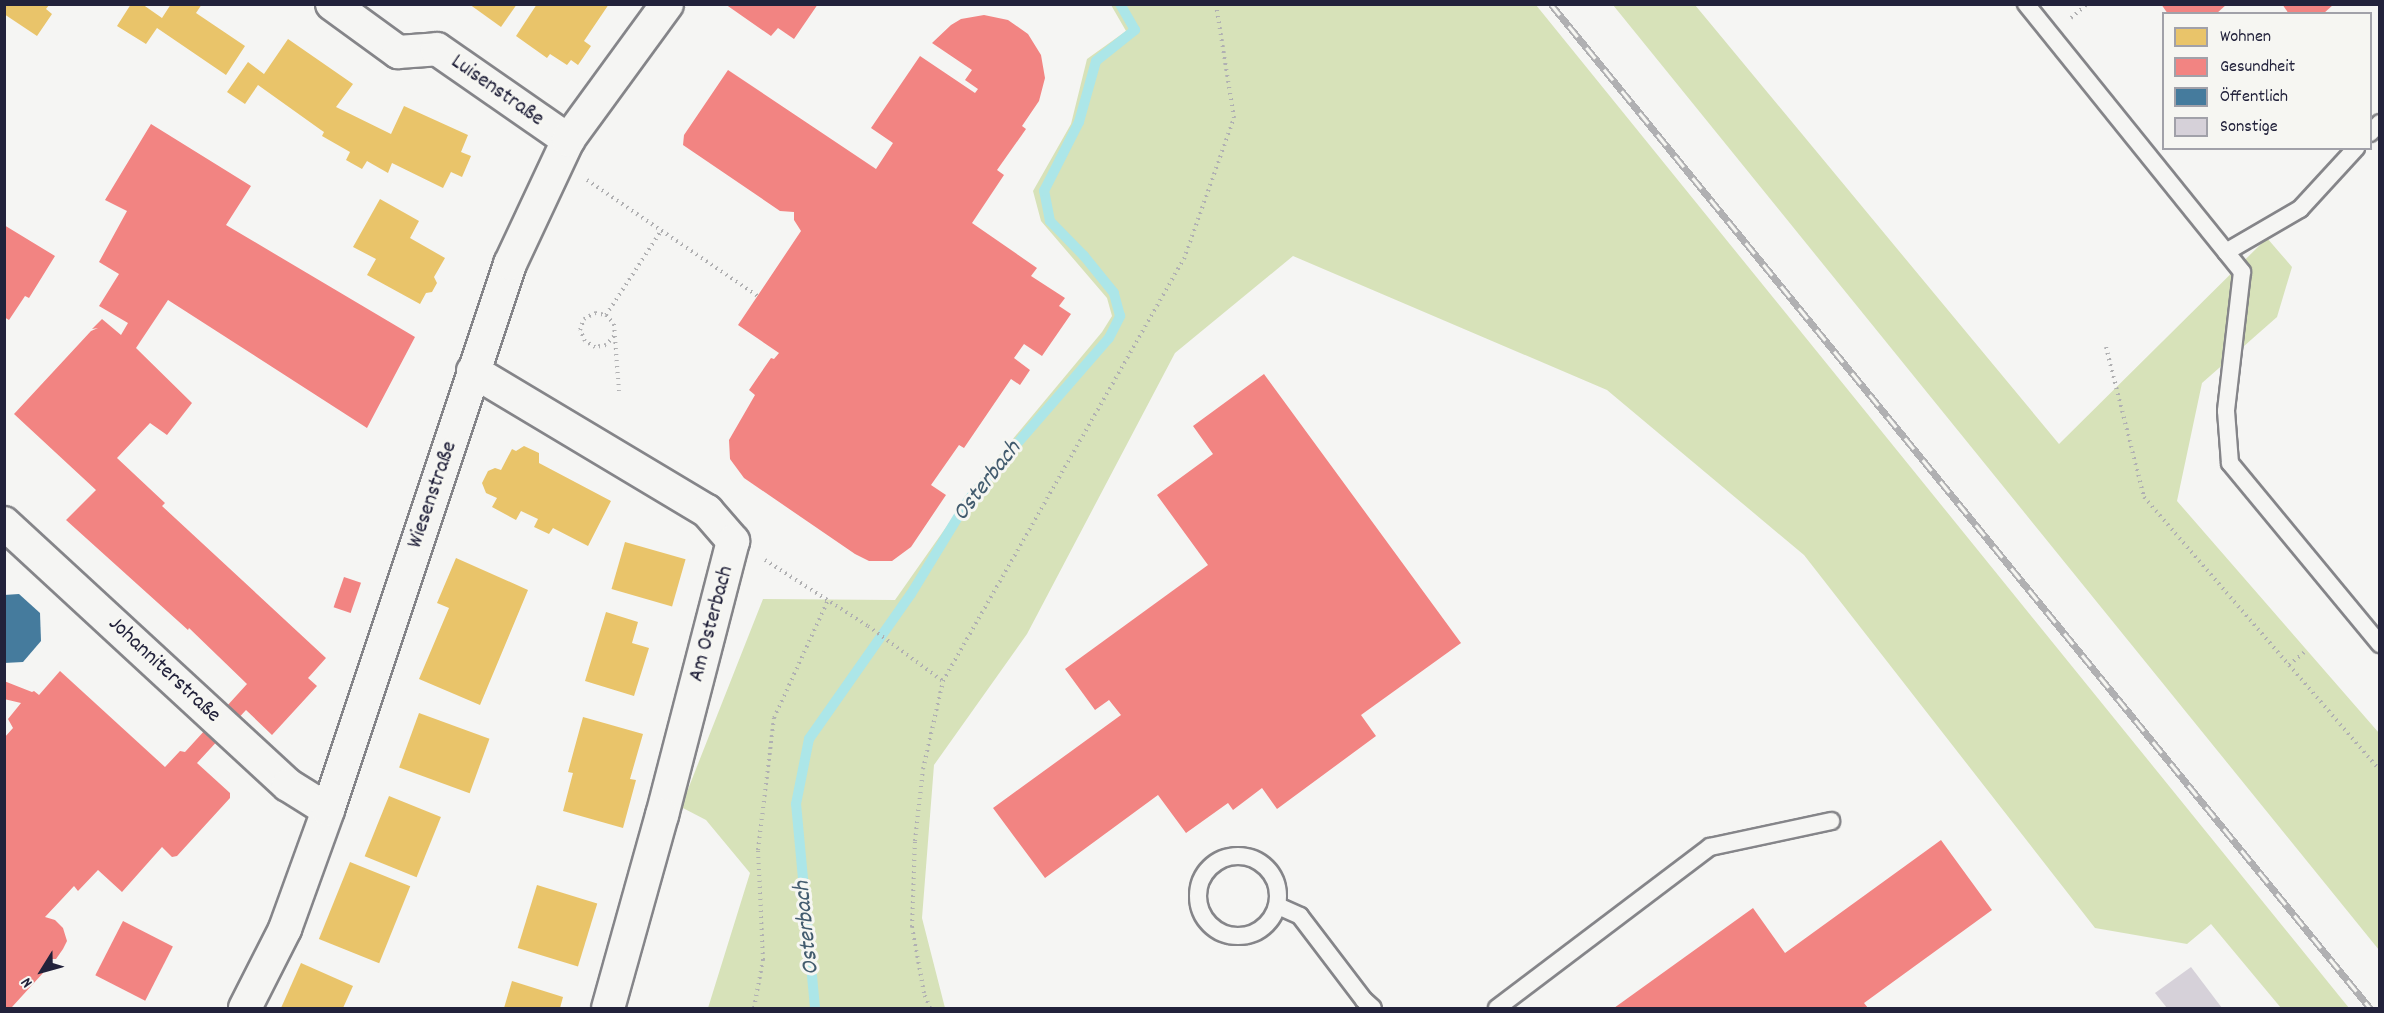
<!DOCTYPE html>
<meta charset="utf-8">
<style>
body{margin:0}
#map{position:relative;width:2384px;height:1013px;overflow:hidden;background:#f5f5f3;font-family:Dekko,sans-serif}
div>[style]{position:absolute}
.green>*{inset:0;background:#d7e2b9}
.homes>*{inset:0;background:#e9c46a;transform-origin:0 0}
.health>*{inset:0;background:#f28482;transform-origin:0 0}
.public>*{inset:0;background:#457b9d}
.stream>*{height:10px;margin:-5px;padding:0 5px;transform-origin:5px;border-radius:5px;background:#ace6e8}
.building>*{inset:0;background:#d6d1d9}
.path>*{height:4px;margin-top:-2px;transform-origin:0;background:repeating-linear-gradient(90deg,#b0b0b2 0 1.5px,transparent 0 6px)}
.roads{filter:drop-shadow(2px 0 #858589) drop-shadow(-2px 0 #858589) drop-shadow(0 2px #858589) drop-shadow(0 -2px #858589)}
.service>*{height:16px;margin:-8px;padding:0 8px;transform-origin:8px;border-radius:8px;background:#f5f5f3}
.service>.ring{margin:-8px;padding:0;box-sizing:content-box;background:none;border:16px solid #f5f5f3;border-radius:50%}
.minor>*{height:32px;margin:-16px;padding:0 16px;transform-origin:16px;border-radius:16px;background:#f5f5f3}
.rail>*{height:7px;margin-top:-3.5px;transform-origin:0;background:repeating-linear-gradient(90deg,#f6f6f2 0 14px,#b0b0b2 0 28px);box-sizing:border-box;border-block:2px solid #b0b0b2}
span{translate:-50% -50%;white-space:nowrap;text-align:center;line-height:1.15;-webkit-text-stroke:6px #f6f6f2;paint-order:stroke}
.street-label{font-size:22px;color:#22223b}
.water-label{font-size:24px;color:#425b6e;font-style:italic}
.frame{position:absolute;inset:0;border:6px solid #22223b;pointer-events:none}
.legend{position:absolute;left:2162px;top:12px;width:210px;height:138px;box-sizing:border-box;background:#f6f6f2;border:2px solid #a1a1a9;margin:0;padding:8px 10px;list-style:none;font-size:18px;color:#22223b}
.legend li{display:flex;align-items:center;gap:12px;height:30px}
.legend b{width:30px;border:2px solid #a1a1a9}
.north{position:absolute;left:12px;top:941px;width:60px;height:60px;-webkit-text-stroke:4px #f6f6f2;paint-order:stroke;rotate:233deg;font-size:16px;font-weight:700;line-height:24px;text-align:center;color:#22223b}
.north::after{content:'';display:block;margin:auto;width:21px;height:27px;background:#22223b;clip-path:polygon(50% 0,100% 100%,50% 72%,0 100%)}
</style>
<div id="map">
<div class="green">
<i style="clip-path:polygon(1111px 5px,1536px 5px,2349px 1008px,2281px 1008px,2211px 924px,2187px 944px,2095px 928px,1804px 555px,1607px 390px,1293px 256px,1175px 353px,1027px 634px,934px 765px,922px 918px,945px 1008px,708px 1008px,750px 873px,706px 820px,681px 807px,763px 599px,895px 600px,982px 476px,1102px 332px,1112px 316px,1107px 298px,1041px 221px,1033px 191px,1071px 124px,1087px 59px,1126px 31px)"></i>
<i style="clip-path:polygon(1613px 5px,1695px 5px,2059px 444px,2267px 238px,2292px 267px,2277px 317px,2202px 383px,2177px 501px,2379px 733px,2379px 950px)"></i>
</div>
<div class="homes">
<i style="clip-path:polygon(131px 4px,142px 4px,162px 18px,171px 4px,202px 4px,196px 13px,245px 46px,226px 75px,157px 28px,146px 44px,117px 26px)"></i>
<i style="clip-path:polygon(469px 4px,517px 4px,501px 27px)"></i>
<i style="clip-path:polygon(537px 4px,609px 4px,584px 41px,591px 46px,578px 65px,571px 60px,567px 65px,550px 54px,547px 58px,516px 36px)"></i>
<i style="clip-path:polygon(4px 5px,49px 5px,46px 9px,52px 14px,37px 36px,4px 14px)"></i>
<i style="clip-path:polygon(288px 39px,353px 84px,336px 107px,391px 134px,404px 106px,468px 135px,461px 152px,471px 156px,462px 177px,451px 172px,443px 188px,392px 163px,388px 173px,367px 161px,362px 169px,346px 160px,350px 152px,322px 136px,324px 132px,321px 130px,258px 85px,245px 104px,227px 92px,248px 62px,264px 74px)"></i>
<i style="clip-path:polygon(380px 199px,419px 221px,410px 238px,445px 258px,434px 277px,437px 283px,432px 292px,426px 293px,420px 304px,367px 275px,376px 259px,353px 247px)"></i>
<i style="clip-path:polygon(524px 446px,539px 453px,539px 463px,611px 501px,588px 546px,553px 528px,549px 534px,534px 527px,538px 519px,521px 511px,516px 520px,492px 507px,497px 498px,486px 493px,482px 483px,488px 471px,495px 468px,501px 470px,512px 449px,516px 451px)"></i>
<i style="left:625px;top:542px;width:63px;height:49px;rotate:16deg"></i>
<i style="clip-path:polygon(456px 558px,528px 590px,480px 705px,419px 679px,449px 608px,437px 603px)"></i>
<i style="clip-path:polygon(606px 612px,638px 622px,632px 643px,649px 648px,634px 696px,585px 681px)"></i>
<i style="left:419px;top:713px;width:75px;height:58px;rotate:20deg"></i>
<i style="clip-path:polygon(583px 717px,643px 734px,630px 779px,636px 780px,623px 828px,563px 811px,573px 773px,568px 772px)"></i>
<i style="left:389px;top:796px;width:56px;height:65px;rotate:22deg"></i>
<i style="left:350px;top:862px;width:65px;height:83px;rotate:22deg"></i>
<i style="left:537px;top:885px;width:63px;height:66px;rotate:17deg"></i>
<i style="clip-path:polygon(301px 963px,353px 986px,343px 1008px,281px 1008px)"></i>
<i style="clip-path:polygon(512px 981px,563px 997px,560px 1008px,504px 1008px)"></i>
</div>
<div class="health">
<i style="clip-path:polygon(725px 4px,818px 4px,794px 39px,778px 28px,771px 36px)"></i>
<i style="clip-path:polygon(2161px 4px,2227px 4px,2216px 14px,2168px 14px)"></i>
<i style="clip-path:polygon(2282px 4px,2334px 4px,2323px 14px,2289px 14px)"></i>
<i style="clip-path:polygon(984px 15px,1008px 20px,1028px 34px,1041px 55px,1045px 78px,1039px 101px,1022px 126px,1026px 129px,997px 170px,1004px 175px,972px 223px,1037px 268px,1031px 276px,1065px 298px,1059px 306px,1071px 314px,1042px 356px,1024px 344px,1014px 358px,1030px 370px,1020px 385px,1011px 379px,964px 448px,959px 445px,931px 485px,946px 495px,911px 547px,892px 561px,869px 561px,855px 554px,744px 478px,730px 459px,729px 440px,755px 395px,749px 390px,771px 358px,774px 359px,779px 353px,738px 325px,801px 231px,794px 220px,794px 212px,780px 211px,683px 145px,684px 135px,728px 70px,876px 169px,893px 143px,871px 128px,920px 56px,975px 93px,978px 89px,965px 80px,972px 70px,932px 43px,951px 25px,961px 19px)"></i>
<i style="clip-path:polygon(151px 124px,251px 186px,226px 225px,415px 337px,367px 428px,168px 300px,136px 348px,192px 403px,167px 435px,150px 423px,117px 458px,165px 503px,162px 506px,326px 658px,308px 678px,317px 686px,272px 735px,246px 710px,197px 763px,230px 793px,230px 798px,177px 856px,172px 857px,162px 847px,122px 892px,98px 870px,78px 891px,74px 886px,61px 900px,45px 917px,55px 920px,63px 928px,67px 941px,63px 949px,56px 959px,51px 959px,42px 970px,43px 973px,12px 1007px,4px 1008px,4px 738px,13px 728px,8px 719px,21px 703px,4px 699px,4px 681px,32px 692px,34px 691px,39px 695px,60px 671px,165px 767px,180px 751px,185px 752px,247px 684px,189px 628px,188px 630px,66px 520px,96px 490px,14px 414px,91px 331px,98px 328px,92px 329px,102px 319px,121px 335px,128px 323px,99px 306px,119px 274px,99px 262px,127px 211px,105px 200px)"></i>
<i style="clip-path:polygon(4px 225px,55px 256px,29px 298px,25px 296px,9px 320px,4px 317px)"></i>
<i style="clip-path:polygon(1264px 374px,1461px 643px,1361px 715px,1376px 736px,1277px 809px,1262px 788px,1233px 810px,1228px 803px,1186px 833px,1158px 795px,1045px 878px,993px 808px,1121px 715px,1109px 700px,1095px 710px,1065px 669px,1208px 565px,1157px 495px,1213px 454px,1193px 426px)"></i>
<i style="left:344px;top:577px;width:18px;height:32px;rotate:19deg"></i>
<i style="clip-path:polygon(1941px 840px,1992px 910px,1864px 1003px,1868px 1008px,1614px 1008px,1753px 908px,1785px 953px)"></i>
<i style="left:123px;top:921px;width:56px;height:61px;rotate:27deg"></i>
</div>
<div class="public">
<i style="clip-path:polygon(19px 594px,40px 613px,41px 641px,23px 662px,4px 663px,4px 595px)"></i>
</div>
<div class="stream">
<i style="left:815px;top:1008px;width:205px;rotate:-95.3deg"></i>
<i style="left:796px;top:804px;width:66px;rotate:-78.7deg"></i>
<i style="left:809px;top:739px;width:177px;rotate:-54.9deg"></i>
<i style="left:911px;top:594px;width:111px;rotate:-58.6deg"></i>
<i style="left:969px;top:499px;width:213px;rotate:-49deg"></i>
<i style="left:1109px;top:338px;width:25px;rotate:-63deg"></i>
<i style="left:1120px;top:316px;width:24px;rotate:-105deg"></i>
<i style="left:1114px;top:293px;width:48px;rotate:-129deg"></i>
<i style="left:1084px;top:256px;width:49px;rotate:-134.2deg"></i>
<i style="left:1050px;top:221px;width:31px;rotate:-101deg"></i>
<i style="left:1044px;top:191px;width:77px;rotate:-63.1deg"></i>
<i style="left:1079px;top:122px;width:63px;rotate:-74.4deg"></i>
<i style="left:1096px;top:61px;width:50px;rotate:-38.5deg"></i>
<i style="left:1135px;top:30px;width:30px;rotate:-120deg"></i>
</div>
<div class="building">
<i style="clip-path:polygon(2191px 967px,2222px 1008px,2167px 1008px,2155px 993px)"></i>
</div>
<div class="path">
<i style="left:2071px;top:18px;width:21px;rotate:-41deg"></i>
<i style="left:587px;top:180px;width:207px;rotate:34.2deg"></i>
<i style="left:606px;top:315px;width:100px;rotate:-56.8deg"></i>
<i style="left:614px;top:336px;width:12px;rotate:132deg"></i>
<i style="left:606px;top:345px;width:11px;rotate:170deg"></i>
<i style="left:595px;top:347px;width:12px;rotate:-149deg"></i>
<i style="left:585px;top:341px;width:12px;rotate:-114deg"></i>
<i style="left:580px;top:330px;width:12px;rotate:-70deg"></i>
<i style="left:584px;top:319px;width:13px;rotate:-29deg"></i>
<i style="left:595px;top:313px;width:11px;rotate:10deg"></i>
<i style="left:606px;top:315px;width:12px;rotate:48deg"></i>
<i style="left:614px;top:324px;width:67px;rotate:85.7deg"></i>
<i style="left:2106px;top:347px;width:155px;rotate:75.8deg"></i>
<i style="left:2144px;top:497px;width:361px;rotate:49.2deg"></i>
<i style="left:765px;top:560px;width:122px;rotate:32.7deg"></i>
<i style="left:868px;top:626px;width:93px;rotate:36.3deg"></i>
<i style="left:2289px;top:665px;width:23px;rotate:-40deg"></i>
<i style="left:754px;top:1008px;width:49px;rotate:-79.4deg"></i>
<i style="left:763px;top:960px;width:110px;rotate:-92.6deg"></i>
<i style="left:758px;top:850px;width:133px;rotate:-83.1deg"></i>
<i style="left:774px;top:718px;width:130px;rotate:-65.4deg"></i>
<i style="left:930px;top:1008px;width:16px;rotate:-112deg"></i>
<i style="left:924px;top:993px;width:67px;rotate:-100.3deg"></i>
<i style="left:912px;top:927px;width:86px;rotate:-88deg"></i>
<i style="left:915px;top:841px;width:72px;rotate:-83.7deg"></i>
<i style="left:923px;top:769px;width:90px;rotate:-77.2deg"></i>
<i style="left:943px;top:681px;width:486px;rotate:-60.3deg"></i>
<i style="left:1184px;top:259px;width:150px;rotate:-70.5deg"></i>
<i style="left:1234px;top:118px;width:115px;rotate:-99deg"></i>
</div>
<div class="roads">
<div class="service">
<i style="left:2026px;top:4px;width:344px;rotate:51.1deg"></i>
<i style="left:2242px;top:272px;width:140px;rotate:96.6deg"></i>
<i style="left:2226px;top:411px;width:52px;rotate:85.6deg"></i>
<i style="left:2230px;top:463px;width:235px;rotate:50.4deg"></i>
<i style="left:2370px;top:133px;width:14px;rotate:-45deg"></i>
<i style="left:2226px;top:252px;width:86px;rotate:-30.2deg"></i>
<i style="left:2300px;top:209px;width:83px;rotate:-47.4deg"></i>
<i class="ring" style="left:1198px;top:856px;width:64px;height:64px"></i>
<i style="left:1278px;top:906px;width:24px;rotate:24deg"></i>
<i style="left:1300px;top:916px;width:106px;rotate:52.7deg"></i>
<i style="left:1364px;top:1000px;width:12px;rotate:42deg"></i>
<i style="left:1497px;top:1008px;width:267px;rotate:-37.1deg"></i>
<i style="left:1710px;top:847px;width:124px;rotate:-12.1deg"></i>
</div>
<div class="minor">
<i style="left:332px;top:4px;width:82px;rotate:36deg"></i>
<i style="left:398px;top:52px;width:39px;rotate:-4deg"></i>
<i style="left:437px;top:49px;width:160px;rotate:34.8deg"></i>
<i style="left:473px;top:371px;width:273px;rotate:30.9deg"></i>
<i style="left:707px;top:511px;width:40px;rotate:49deg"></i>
<i style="left:733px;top:541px;width:283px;rotate:104.5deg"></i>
<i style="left:662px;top:815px;width:200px;rotate:105.6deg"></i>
<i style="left:4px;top:523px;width:386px;rotate:42.7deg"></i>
<i style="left:288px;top:785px;width:47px;rotate:32deg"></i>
<i style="left:245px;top:1008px;width:89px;rotate:-63.1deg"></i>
<i style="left:285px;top:929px;width:127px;rotate:-70.1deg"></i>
<i style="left:328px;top:810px;width:576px;rotate:-71.57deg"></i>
<i style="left:510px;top:264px;width:137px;rotate:-64.9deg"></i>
<i style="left:568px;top:140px;width:168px;rotate:-53.9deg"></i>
</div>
</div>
<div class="rail">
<i style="left:1551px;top:4px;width:1296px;rotate:50.79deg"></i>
</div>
<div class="street-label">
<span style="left:497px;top:91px;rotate:35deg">Luisenstraße</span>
<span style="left:433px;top:495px;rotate:-71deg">Wiesenstraße</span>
<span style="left:712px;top:624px;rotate:-75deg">Am Osterbach</span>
<span style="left:164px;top:670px;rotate:43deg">Johanniterstraße</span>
</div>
<div class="water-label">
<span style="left:988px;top:482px;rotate:-52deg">Osterbach</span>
<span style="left:808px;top:928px;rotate:-96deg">Osterbach</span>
</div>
<div class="frame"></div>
<ul class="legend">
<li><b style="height:16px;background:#e9c46a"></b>Wohnen</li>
<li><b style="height:16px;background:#f28482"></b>Gesundheit</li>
<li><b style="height:16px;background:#457b9d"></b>Öffentlich</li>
<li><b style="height:16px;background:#d6d1d9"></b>Sonstige</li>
</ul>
<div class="north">N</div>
</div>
